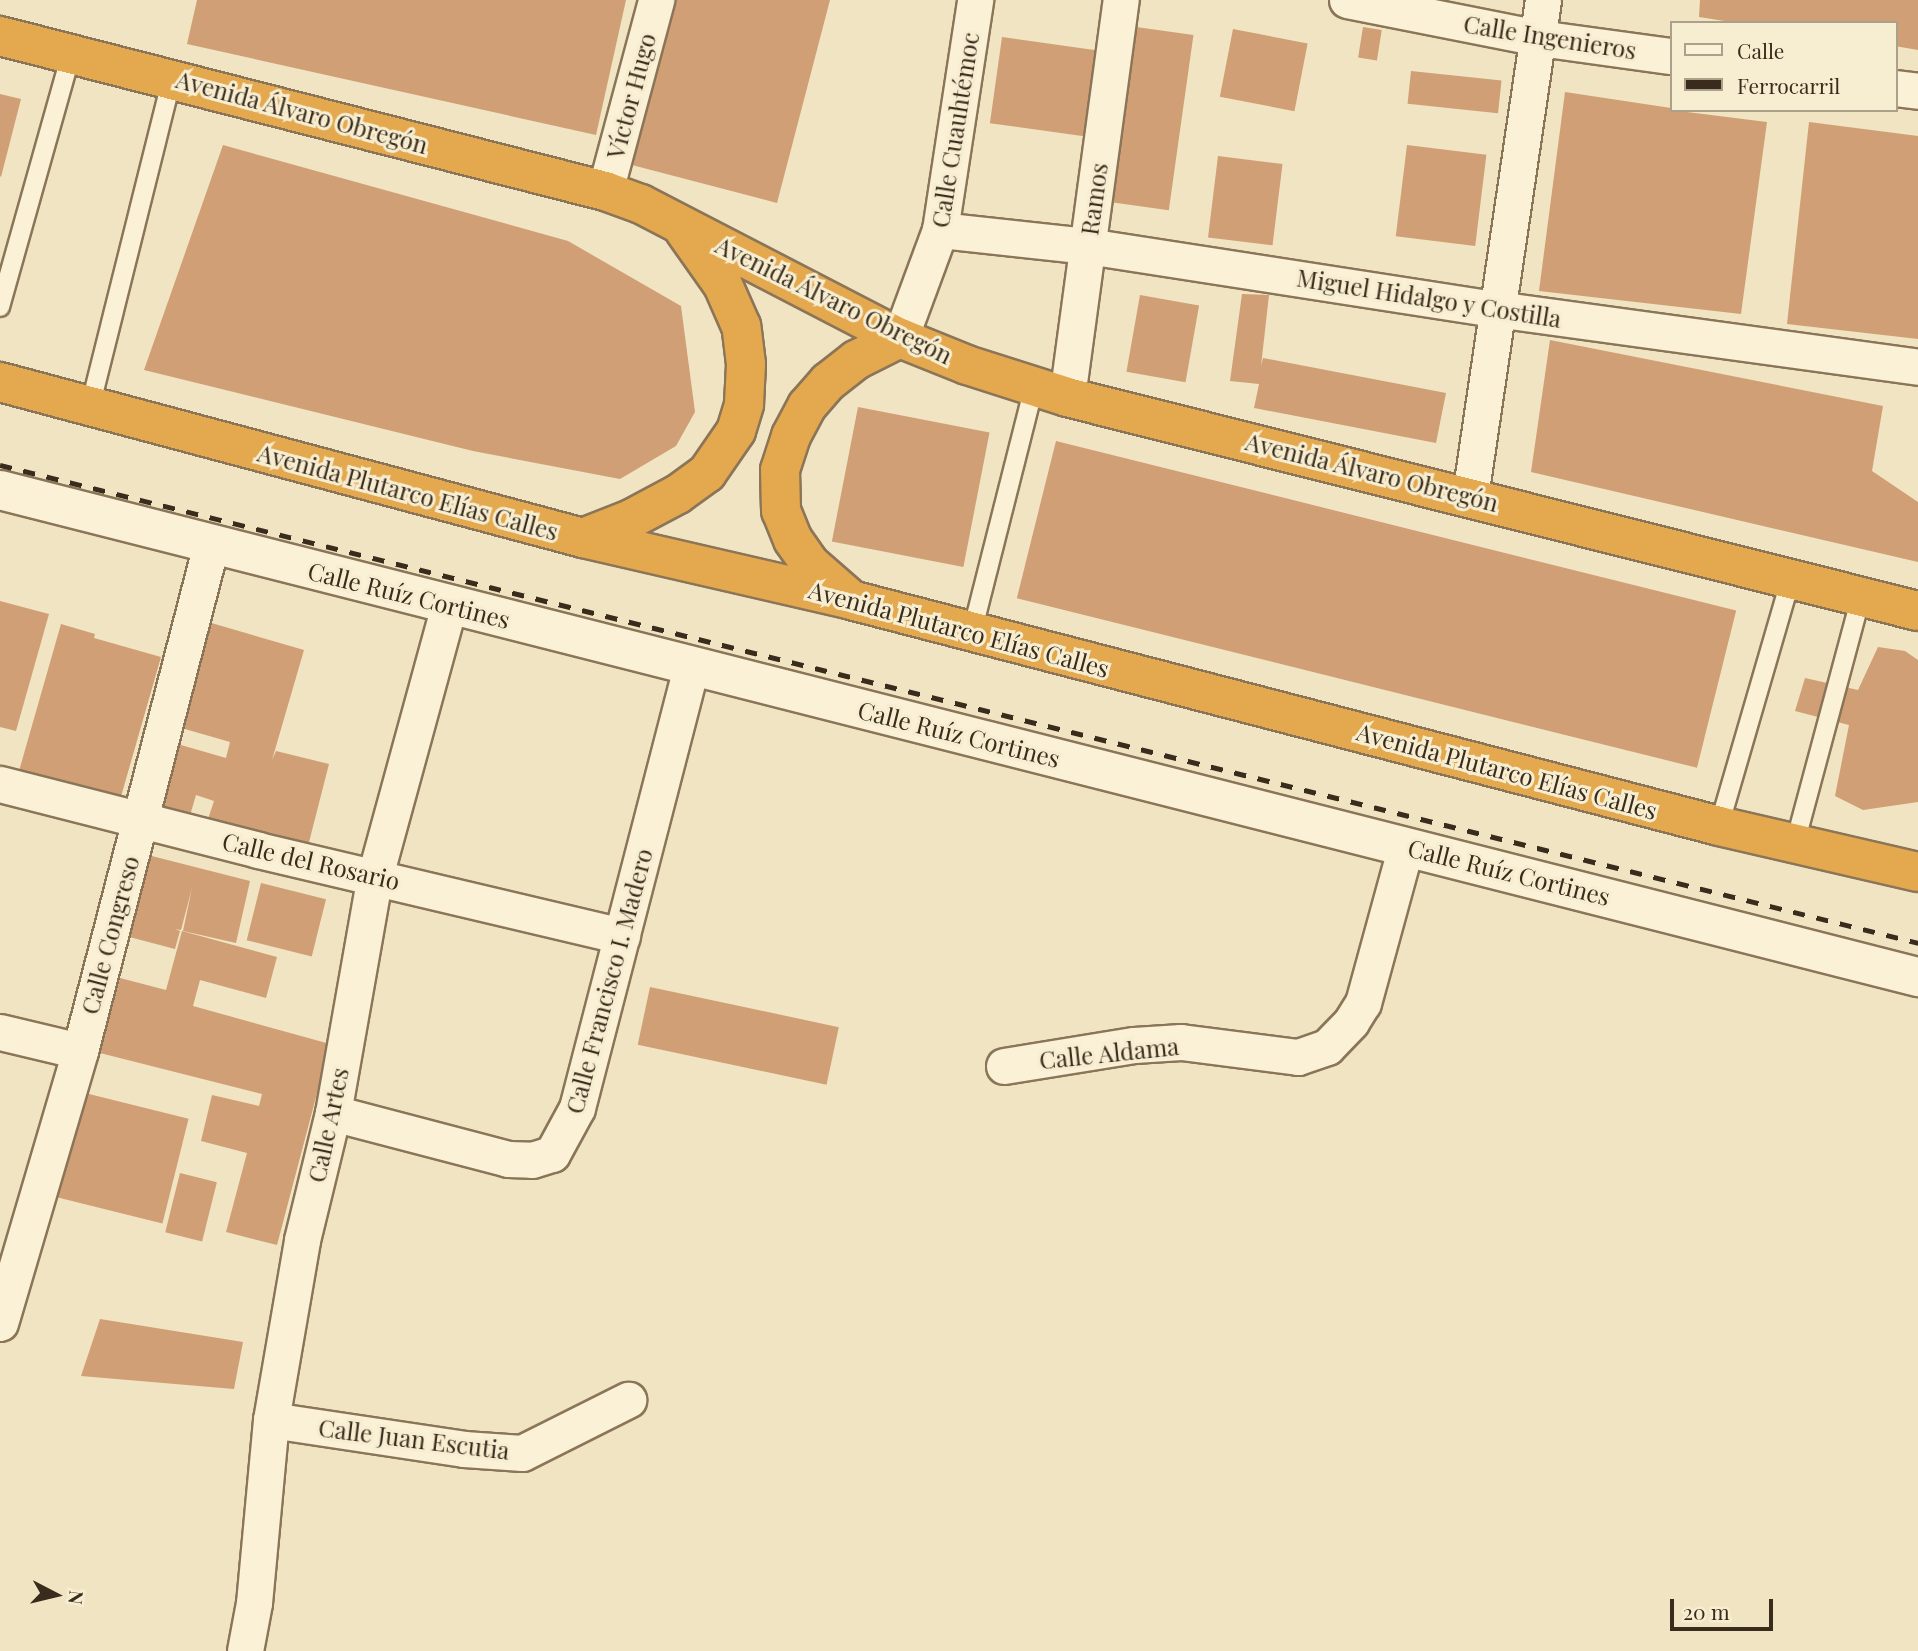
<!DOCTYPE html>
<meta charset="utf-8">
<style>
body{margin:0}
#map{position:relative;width:1918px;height:1651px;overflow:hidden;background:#f0e4c2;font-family:"Playfair Display",serif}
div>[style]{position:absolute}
.building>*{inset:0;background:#d09f76;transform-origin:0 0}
.roads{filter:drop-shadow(2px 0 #8b7558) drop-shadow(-2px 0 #8b7558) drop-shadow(0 2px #8b7558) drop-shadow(0 -2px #8b7558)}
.lane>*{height:18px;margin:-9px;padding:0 9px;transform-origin:9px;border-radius:9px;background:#faf1d6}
.street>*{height:35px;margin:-17.5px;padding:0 17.5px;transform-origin:17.5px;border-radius:17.5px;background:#faf1d6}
.secondary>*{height:38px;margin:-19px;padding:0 19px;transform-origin:19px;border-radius:19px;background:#faf1d6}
.highway>*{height:38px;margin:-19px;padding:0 19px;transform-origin:19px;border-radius:19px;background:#e4a84e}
.rail>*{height:5px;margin-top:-2.5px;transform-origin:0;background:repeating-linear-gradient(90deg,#3a2c1d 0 12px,transparent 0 24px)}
span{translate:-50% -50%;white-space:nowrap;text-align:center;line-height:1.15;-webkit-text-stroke:6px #f7eed2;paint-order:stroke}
.street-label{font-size:24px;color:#3a2c1d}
.legend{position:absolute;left:1670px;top:21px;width:228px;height:91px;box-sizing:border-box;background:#f7eed2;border:2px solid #aba08a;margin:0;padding:9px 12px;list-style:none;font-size:21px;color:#3a2c1d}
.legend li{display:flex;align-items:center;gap:14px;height:35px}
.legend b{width:35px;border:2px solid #aba08a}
.north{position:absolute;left:21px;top:1560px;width:70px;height:70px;-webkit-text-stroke:5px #f7eed2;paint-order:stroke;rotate:97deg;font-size:19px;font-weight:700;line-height:28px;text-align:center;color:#3a2c1d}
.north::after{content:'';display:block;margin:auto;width:24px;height:32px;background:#3a2c1d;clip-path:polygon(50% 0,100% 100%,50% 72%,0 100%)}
.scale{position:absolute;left:1670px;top:1599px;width:103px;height:32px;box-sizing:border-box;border:4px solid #3a2c1d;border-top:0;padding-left:9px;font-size:21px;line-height:24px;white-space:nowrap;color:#3a2c1d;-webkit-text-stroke:5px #f7eed2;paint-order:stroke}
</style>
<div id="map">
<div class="building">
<i style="clip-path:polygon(197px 0,626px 0,596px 135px,187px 44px)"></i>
<i style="clip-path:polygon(676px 0,830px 0,777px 203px,632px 165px)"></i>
<i style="clip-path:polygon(1700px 0,1918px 0,1918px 50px,1895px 46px,1895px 23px,1737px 23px,1699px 17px)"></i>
<i style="left:1136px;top:27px;width:58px;height:177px;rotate:8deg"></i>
<i style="left:1363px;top:27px;width:19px;height:31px;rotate:9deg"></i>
<i style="left:1233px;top:29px;width:76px;height:69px;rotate:11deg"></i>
<i style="left:1002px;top:37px;width:95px;height:87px;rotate:8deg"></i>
<i style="left:1411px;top:71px;width:91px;height:33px;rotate:6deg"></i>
<i style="clip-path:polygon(1565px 92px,1671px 108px,1671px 110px,1767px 122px,1741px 314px,1539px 291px)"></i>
<i style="clip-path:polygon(0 94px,21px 99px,1px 177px,0 176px)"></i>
<i style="clip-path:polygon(1809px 122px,1918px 136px,1918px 339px,1787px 324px)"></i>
<i style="clip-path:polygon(223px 145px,568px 241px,681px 306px,695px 412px,676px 446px,620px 479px,473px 451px,144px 370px)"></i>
<i style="left:1407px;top:145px;width:80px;height:92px;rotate:7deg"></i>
<i style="left:1218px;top:156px;width:65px;height:82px;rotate:7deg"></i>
<i style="clip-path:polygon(1242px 294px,1269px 295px,1261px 366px,1263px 358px,1446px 393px,1436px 443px,1254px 408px,1259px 384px,1230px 381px)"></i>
<i style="left:1140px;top:295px;width:60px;height:78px;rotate:10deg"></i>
<i style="clip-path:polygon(1550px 340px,1883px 406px,1872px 471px,1918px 502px,1918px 562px,1531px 472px)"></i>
<i style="left:858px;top:407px;width:134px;height:137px;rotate:11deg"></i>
<i style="left:1056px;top:441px;width:701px;height:162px;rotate:14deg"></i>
<i style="clip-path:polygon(0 601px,49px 614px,16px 731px,0 727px)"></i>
<i style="clip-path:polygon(208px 622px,304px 650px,272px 760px,276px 751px,329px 764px,306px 854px,207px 822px,214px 801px,196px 795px,186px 829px,152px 819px,174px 743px,226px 758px,230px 742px,178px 727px)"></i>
<i style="clip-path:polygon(61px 624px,95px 634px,94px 638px,161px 657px,118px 807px,17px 778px)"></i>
<i style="clip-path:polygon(1878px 647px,1905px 651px,1918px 660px,1918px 802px,1863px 810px,1835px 796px,1849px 725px,1795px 711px,1805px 678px,1858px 690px)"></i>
<i style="clip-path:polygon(140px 853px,250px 881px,236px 943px,183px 931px,192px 888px,181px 930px,175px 929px,180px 931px,175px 949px,118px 934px)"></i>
<i style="left:261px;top:883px;width:67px;height:59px;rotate:14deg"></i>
<i style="clip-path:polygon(182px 931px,277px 957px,266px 998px,200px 980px,193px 1006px,330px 1044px,277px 1245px,226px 1232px,247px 1153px,201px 1141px,212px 1095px,259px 1106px,262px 1094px,100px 1053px,120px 978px,166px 990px)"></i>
<i style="left:650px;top:987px;width:193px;height:59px;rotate:12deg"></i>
<i style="left:77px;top:1091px;width:115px;height:108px;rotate:14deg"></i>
<i style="left:180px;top:1173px;width:38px;height:61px;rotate:14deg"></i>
<i style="clip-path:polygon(100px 1319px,243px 1342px,234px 1389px,81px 1376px)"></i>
</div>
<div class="roads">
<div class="lane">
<i style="left:0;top:307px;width:263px;rotate:-74.3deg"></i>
<i style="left:90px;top:407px;width:339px;rotate:-76deg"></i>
<i style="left:972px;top:632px;width:253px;rotate:-75.8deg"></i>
<i style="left:1719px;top:826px;width:258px;rotate:-73.8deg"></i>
<i style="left:1795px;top:843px;width:256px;rotate:-75deg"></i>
</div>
<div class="street">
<i style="left:1347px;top:0;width:196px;rotate:11.2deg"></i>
<i style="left:1539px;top:38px;width:133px;rotate:7.8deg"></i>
<i style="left:1895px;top:88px;width:23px;rotate:7deg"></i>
<i style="left:605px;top:191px;width:198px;rotate:-75deg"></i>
<i style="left:940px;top:230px;width:148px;rotate:6.2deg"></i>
<i style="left:1087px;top:246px;width:414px;rotate:8.8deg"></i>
<i style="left:1496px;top:309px;width:426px;rotate:7.8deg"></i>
<i style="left:900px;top:338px;width:115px;rotate:-69.7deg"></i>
<i style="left:940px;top:230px;width:233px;rotate:-81.3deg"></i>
<i style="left:1067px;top:397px;width:401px;rotate:-82.3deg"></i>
<i style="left:1470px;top:496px;width:501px;rotate:-81.63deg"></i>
<i style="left:0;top:784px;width:266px;rotate:14.3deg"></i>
<i style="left:258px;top:850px;width:374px;rotate:13.3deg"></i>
<i style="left:0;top:1032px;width:82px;rotate:13.4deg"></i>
<i style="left:1004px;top:1066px;width:132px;rotate:-9.2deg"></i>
<i style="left:1134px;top:1045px;width:47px;rotate:-3.7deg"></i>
<i style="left:1181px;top:1042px;width:118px;rotate:7.3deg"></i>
<i style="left:1298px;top:1057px;width:31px;rotate:-19deg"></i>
<i style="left:1327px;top:1047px;width:35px;rotate:-46deg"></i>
<i style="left:1351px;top:1022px;width:22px;rotate:-58deg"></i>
<i style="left:1363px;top:1003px;width:163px;rotate:-74.7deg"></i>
<i style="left:333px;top:1113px;width:181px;rotate:14.7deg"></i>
<i style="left:508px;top:1159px;width:24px;rotate:2deg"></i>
<i style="left:532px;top:1160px;width:21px;rotate:-17deg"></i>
<i style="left:552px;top:1154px;width:52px;rotate:-61.5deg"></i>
<i style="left:577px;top:1108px;width:455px;rotate:-75.5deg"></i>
<i style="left:0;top:1323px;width:284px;rotate:-73.6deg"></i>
<i style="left:80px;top:1051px;width:523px;rotate:-75.49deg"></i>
<i style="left:271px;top:1420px;width:195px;rotate:8.5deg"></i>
<i style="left:464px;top:1449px;width:58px;rotate:3.9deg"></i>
<i style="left:522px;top:1453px;width:119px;rotate:-26.6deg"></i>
<i style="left:245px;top:1651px;width:49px;rotate:-79.4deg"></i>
<i style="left:254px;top:1603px;width:184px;rotate:-84.7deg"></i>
<i style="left:271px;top:1420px;width:183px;rotate:-80.2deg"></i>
<i style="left:302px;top:1240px;width:131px;rotate:-76.3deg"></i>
<i style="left:333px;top:1113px;width:241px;rotate:-80deg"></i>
<i style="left:375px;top:876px;width:281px;rotate:-74.7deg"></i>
</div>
<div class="secondary">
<i style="left:0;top:490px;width:1979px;rotate:14.25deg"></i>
</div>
<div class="highway">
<i style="left:0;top:36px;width:625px;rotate:14.37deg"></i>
<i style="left:605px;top:191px;width:38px;rotate:20deg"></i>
<i style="left:641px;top:204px;width:292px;rotate:27.4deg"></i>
<i style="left:900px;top:338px;width:72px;rotate:21.9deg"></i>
<i style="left:967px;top:365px;width:105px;rotate:17.7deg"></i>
<i style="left:1067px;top:397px;width:877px;rotate:14.12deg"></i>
<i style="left:0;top:382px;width:604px;rotate:14.98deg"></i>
<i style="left:583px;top:538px;width:275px;rotate:13deg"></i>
<i style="left:851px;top:600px;width:897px;rotate:14.59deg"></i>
<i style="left:1719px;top:826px;width:204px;rotate:13deg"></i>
<i style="left:583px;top:538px;width:52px;rotate:-21.6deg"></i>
<i style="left:631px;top:519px;width:53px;rotate:-28deg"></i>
<i style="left:678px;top:494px;width:36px;rotate:-36deg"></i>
<i style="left:707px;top:473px;width:51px;rotate:-55.4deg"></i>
<i style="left:736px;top:431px;width:28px;rotate:-73deg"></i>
<i style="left:744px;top:404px;width:40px;rotate:-87.1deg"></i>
<i style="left:746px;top:364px;width:38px;rotate:-97deg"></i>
<i style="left:741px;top:326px;width:45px;rotate:-113.7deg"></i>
<i style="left:723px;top:285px;width:67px;rotate:-125.3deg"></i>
<i style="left:847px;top:596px;width:49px;rotate:-139.1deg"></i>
<i style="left:810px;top:564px;width:29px;rotate:-125deg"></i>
<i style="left:793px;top:540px;width:31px;rotate:-112deg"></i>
<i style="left:781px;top:511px;width:41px;rotate:-91.4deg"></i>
<i style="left:780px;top:470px;width:36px;rotate:-72deg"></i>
<i style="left:791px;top:436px;width:34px;rotate:-62deg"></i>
<i style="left:807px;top:406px;width:32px;rotate:-49deg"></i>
<i style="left:828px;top:382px;width:36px;rotate:-38deg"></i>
<i style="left:856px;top:360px;width:49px;rotate:-26.6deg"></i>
</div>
</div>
<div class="rail">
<i style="left:0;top:465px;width:1977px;rotate:13.99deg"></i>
</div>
<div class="street-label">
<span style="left:1550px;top:37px;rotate:9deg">Calle Ingenieros</span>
<span style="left:631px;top:96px;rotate:-75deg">Víctor Hugo</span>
<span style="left:302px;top:112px;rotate:15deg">Avenida Álvaro Obregón</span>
<span style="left:955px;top:130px;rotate:-81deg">Calle Cuauhtémoc</span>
<span style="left:1094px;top:199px;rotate:-82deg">Ramos</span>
<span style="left:1429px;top:298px;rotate:9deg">Miguel Hidalgo y Costilla</span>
<span style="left:834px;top:300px;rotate:26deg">Avenida Álvaro Obregón</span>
<span style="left:1372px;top:472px;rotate:14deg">Avenida Álvaro Obregón</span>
<span style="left:408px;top:492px;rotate:15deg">Avenida Plutarco Elías Calles</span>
<span style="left:409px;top:595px;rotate:14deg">Calle Ruíz Cortines</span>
<span style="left:959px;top:629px;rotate:15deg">Avenida Plutarco Elías Calles</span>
<span style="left:959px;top:734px;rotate:14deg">Calle Ruíz Cortines</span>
<span style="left:1507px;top:771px;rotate:15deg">Avenida Plutarco Elías Calles</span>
<span style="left:311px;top:861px;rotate:13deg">Calle del Rosario</span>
<span style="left:1509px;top:872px;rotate:14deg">Calle Ruíz Cortines</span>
<span style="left:110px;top:935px;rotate:-75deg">Calle Congreso</span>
<span style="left:609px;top:981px;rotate:-75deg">Calle Francisco I. Madero</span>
<span style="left:1109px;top:1053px;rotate:-6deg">Calle Aldama</span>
<span style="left:328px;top:1125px;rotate:-78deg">Calle Artes</span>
<span style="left:414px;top:1439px;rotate:7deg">Calle Juan Escutia</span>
</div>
<ul class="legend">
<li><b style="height:9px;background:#faf1d6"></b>Calle</li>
<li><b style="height:9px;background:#3a2c1d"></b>Ferrocarril</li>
</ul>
<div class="north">N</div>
<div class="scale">20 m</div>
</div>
